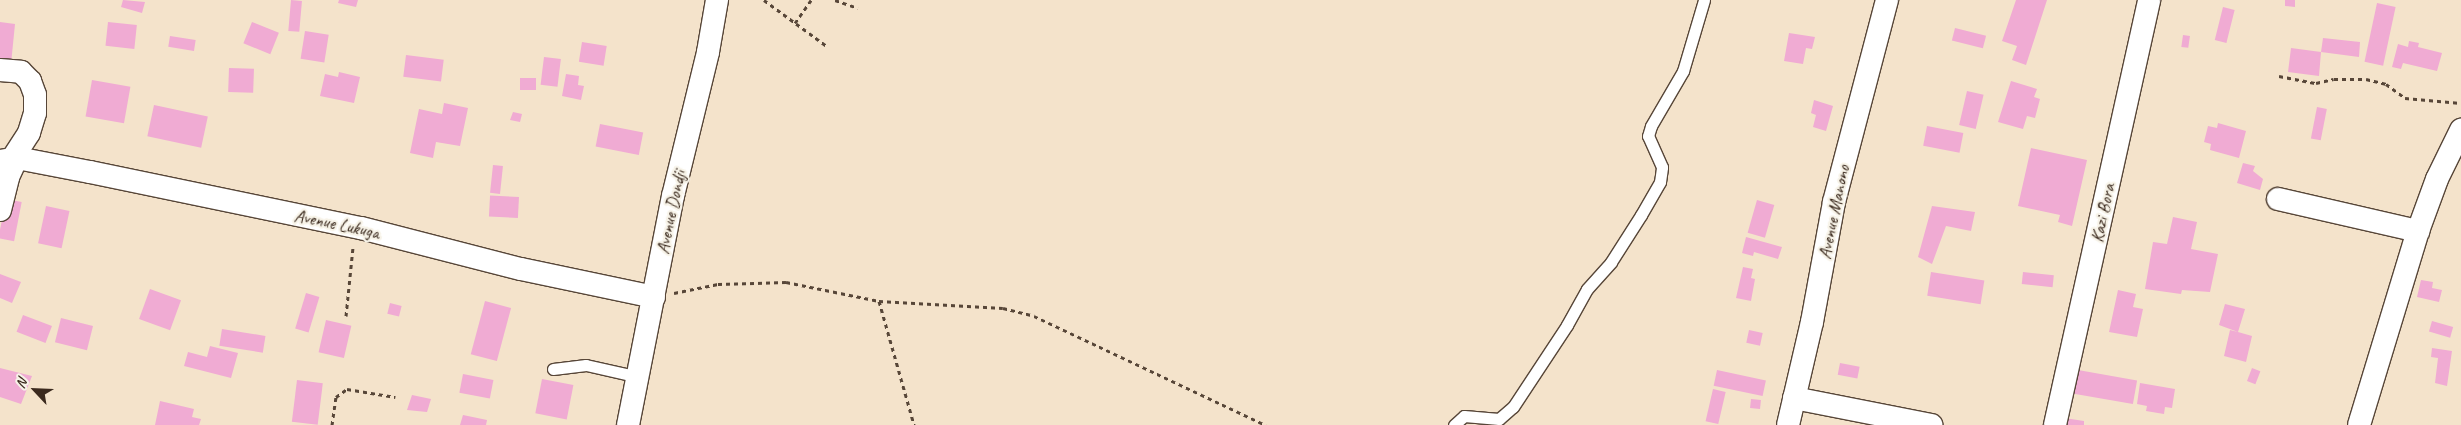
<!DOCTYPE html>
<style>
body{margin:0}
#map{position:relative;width:2461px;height:425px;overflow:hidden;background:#f4e3cb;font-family:Caveat,sans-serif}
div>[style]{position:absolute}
.building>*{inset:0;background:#f0abd3;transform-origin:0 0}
.path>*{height:3px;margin-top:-1.5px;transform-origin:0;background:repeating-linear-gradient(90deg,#574638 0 4px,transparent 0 8px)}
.roads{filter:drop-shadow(1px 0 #574638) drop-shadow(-1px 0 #574638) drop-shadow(0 1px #574638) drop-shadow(0 -1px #574638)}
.service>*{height:11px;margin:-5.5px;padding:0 5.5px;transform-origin:5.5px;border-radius:5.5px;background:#fff}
.minor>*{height:22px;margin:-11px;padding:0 11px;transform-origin:11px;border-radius:11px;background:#fff}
span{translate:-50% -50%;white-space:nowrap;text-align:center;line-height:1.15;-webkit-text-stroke:4.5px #f7f3e8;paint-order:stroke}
.street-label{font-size:18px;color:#3b2a1e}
.north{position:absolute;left:10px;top:365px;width:50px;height:50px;-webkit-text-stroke:4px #f7f3e8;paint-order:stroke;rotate:295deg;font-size:14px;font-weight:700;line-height:20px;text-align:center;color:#3b2a1e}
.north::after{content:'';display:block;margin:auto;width:18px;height:22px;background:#3b2a1e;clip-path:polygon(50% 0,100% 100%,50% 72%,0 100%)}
</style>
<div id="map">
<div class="building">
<i style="clip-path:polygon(123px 0,145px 2px,142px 13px,121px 7px)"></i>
<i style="left:291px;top:0;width:11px;height:31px;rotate:5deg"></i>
<i style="clip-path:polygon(339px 0,358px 0,356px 7px,338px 3px)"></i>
<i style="clip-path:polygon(2016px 0,2047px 0,2026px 65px,2012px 60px,2017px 46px,2002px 41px)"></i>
<i style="clip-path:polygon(2285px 0,2295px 0,2295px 7px,2285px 6px)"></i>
<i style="left:2377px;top:3px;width:19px;height:60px;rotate:12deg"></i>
<i style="left:2223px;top:7px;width:12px;height:34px;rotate:14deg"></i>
<i style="clip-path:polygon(0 22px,15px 24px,11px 64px,0 63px)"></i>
<i style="left:108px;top:22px;width:29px;height:24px;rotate:6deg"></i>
<i style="left:252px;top:22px;width:29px;height:23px;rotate:22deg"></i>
<i style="left:1955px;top:28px;width:32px;height:13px;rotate:14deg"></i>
<i style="left:305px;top:31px;width:24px;height:28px;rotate:9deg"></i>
<i style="clip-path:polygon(1789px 33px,1815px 37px,1812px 49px,1806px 48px,1803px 64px,1784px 61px)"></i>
<i style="left:2183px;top:35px;width:7px;height:12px;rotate:8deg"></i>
<i style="left:170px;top:36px;width:26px;height:11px;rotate:9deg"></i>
<i style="clip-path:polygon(2323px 38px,2360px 42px,2359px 57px,2321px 52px,2319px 76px,2288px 72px,2291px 48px,2321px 52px)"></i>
<i style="clip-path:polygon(2409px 41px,2419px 43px,2418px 47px,2442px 53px,2437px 71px,2403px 63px,2401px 69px,2392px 67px,2398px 44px,2408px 47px)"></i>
<i style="left:582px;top:42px;width:25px;height:20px;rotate:9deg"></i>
<i style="left:406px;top:55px;width:38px;height:22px;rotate:7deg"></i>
<i style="left:544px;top:57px;width:17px;height:28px;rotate:7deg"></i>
<i style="left:229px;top:68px;width:25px;height:24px;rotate:2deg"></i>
<i style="clip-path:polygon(339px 72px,360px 77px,354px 103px,320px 96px,325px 74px,338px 77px)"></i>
<i style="clip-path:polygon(566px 74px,579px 76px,578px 85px,584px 86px,581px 100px,562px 96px)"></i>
<i style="left:536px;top:78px;width:12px;height:16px;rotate:90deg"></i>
<i style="left:92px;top:80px;width:39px;height:37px;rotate:10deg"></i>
<i style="clip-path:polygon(2011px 81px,2037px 89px,2034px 97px,2040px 99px,2035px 118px,2027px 116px,2023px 129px,1998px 122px)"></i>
<i style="left:1967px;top:91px;width:17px;height:35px;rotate:13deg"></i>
<i style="clip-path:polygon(1814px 100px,1833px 106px,1826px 131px,1813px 127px,1816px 115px,1811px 113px)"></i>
<i style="clip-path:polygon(444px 103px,468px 108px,460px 146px,436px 142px,433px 158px,410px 153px,419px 109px,442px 114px)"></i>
<i style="left:154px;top:105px;width:55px;height:32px;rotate:12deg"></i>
<i style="left:2317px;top:107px;width:10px;height:32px;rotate:11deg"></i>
<i style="clip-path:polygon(513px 112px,522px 114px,520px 122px,510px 120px)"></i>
<i style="clip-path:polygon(2218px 123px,2246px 131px,2239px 158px,2210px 150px,2211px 144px,2204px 142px,2208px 126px,2217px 128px)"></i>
<i style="left:600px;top:124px;width:44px;height:23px;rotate:11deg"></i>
<i style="left:1927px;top:126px;width:37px;height:20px;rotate:11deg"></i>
<i style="clip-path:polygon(2031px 148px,2087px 160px,2072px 226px,2058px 222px,2060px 215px,2018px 206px)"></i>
<i style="clip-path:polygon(2243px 163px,2255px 166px,2253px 171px,2263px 179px,2260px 190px,2237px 183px)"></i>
<i style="left:493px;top:165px;width:10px;height:28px;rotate:6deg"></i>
<i style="left:519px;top:197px;width:21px;height:29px;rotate:93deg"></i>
<i style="left:6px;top:199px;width:16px;height:40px;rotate:11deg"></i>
<i style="left:1757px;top:200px;width:18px;height:34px;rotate:16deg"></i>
<i style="left:46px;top:206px;width:24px;height:38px;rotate:12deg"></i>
<i style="clip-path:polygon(1932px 206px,1975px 212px,1971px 231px,1946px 226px,1932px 264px,1918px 257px)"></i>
<i style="clip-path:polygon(2173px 217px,2197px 222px,2191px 249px,2218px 254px,2210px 292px,2182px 290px,2181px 294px,2145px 289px,2153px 242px,2167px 244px)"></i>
<i style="clip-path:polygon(1746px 237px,1782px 247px,1778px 259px,1754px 252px,1753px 256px,1742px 253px)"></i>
<i style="clip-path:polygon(1743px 267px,1753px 269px,1751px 278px,1755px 279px,1751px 301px,1736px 298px)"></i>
<i style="left:1931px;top:272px;width:54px;height:24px;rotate:9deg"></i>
<i style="left:2023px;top:272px;width:31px;height:12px;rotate:6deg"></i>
<i style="clip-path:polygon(0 274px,21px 282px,12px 303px,0 298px)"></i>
<i style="clip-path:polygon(2421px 280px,2433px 282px,2432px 288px,2442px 290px,2439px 302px,2417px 297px)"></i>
<i style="left:150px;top:289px;width:33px;height:32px;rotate:20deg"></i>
<i style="clip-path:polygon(2118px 290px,2136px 294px,2133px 307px,2143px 309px,2137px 337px,2109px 332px)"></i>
<i style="left:306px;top:293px;width:14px;height:37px;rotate:17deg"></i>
<i style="left:485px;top:301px;width:27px;height:55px;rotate:15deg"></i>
<i style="left:390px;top:303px;width:12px;height:11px;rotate:14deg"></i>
<i style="clip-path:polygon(2225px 304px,2245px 309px,2238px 332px,2252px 336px,2246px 362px,2224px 356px,2230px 330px,2238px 332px,2219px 325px)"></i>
<i style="left:23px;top:315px;width:31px;height:18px;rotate:21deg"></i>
<i style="left:61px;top:318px;width:33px;height:25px;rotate:14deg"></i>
<i style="left:326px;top:320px;width:26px;height:33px;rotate:13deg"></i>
<i style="left:2432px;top:321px;width:22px;height:11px;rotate:16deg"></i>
<i style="left:222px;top:329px;width:44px;height:17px;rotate:9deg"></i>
<i style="left:1749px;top:330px;width:14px;height:13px;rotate:12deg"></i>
<i style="clip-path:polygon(210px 346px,238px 353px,231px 378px,184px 366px,188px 352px,207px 357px)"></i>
<i style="clip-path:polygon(2432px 348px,2452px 351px,2447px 386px,2435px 383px,2438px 358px,2431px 357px)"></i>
<i style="left:1840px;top:363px;width:20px;height:12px;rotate:11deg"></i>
<i style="clip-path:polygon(0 368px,32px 376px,21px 404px,0 397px)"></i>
<i style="left:2252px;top:368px;width:9px;height:14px;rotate:21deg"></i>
<i style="left:1717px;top:370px;width:50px;height:16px;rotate:12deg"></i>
<i style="left:2078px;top:370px;width:60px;height:24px;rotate:10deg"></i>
<i style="left:463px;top:374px;width:31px;height:19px;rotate:11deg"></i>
<i style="left:542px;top:379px;width:32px;height:35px;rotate:11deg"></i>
<i style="left:297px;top:380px;width:26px;height:42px;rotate:7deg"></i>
<i style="clip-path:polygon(2140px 383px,2175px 389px,2172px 408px,2165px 407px,2164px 414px,2146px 411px,2147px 406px,2137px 404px)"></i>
<i style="left:1713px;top:389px;width:13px;height:33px;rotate:13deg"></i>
<i style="clip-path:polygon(412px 395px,431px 399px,427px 412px,407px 410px)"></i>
<i style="left:1751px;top:399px;width:10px;height:9px;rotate:6deg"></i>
<i style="clip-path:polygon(160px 401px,194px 409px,192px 417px,201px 419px,199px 425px,155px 425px)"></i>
<i style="clip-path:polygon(463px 415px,487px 420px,486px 425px,460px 425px)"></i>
<i style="clip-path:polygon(2058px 417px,2084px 421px,2084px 425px,2057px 425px)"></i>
</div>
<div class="path">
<i style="left:764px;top:0;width:79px;rotate:36.3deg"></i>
<i style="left:835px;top:0;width:24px;rotate:19deg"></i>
<i style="left:795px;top:23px;width:28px;rotate:-55deg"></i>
<i style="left:2279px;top:76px;width:38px;rotate:11deg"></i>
<i style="left:2316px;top:83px;width:18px;rotate:-13deg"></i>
<i style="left:2334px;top:79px;width:32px"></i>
<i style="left:2366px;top:79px;width:21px;rotate:14deg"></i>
<i style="left:2386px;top:84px;width:24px;rotate:36deg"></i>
<i style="left:2405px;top:98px;width:56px;rotate:5.1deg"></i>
<i style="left:674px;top:293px;width:45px;rotate:-11.6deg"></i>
<i style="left:718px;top:284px;width:68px;rotate:-1.7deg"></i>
<i style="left:786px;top:282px;width:95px;rotate:11.5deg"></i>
<i style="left:879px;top:301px;width:124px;rotate:3.2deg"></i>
<i style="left:1003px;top:308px;width:32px;rotate:14deg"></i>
<i style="left:1034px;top:316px;width:256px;rotate:25.2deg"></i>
<i style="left:879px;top:301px;width:129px;rotate:74.2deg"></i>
<i style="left:346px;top:316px;width:69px;rotate:-84.2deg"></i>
<i style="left:332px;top:425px;width:28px;rotate:-82deg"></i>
<i style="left:336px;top:397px;width:14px;rotate:-36deg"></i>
<i style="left:347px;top:389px;width:49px;rotate:9.5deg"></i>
</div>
<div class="roads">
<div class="service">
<i style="left:553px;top:369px;width:33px;rotate:-7deg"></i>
<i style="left:586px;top:365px;width:54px;rotate:12.8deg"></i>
<i style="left:1454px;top:425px;width:13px;rotate:-42deg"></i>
<i style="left:1464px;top:416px;width:35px;rotate:5deg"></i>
<i style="left:1499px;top:419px;width:18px;rotate:-41deg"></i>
<i style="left:1513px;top:407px;width:98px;rotate:-56.6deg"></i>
<i style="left:1567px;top:325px;width:41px;rotate:-60.9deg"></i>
<i style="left:1587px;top:289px;width:36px;rotate:-48deg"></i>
<i style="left:1611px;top:262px;width:56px;rotate:-57.4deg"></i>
<i style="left:1641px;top:215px;width:38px;rotate:-60deg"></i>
<i style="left:1660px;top:182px;width:15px;rotate:-82deg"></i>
<i style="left:1662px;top:167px;width:34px;rotate:-114deg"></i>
<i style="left:1648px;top:136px;width:10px;rotate:-73deg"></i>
<i style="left:1651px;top:126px;width:64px;rotate:-59.8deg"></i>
<i style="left:1683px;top:71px;width:74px;rotate:-73.5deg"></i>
</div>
<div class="minor">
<i style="left:0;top:70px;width:21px;rotate:5deg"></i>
<i style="left:21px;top:72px;width:13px;rotate:45deg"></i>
<i style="left:30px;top:81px;width:15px;rotate:70deg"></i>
<i style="left:35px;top:95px;width:18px;rotate:90deg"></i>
<i style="left:35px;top:113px;width:21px;rotate:107deg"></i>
<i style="left:29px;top:133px;width:31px;rotate:123deg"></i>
<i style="left:0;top:161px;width:17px;rotate:-10deg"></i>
<i style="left:17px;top:158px;width:74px;rotate:10.9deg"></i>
<i style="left:90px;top:172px;width:277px;rotate:11.7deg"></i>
<i style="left:361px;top:228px;width:165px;rotate:14.4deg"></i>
<i style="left:521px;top:269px;width:136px;rotate:11.9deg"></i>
<i style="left:2278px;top:199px;width:144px;rotate:12.9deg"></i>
<i style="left:0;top:210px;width:34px;rotate:-76deg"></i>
<i style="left:8px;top:177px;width:21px;rotate:-65deg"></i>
<i style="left:1794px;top:398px;width:140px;rotate:11.1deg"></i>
<i style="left:628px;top:425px;width:233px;rotate:-78.9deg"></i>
<i style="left:673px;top:196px;width:148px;rotate:-76.3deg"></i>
<i style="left:708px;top:52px;width:53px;rotate:-80.2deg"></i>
<i style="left:1788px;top:425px;width:106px;rotate:-76.9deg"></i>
<i style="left:1812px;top:322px;width:122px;rotate:-79.6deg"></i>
<i style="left:1834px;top:202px;width:209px;rotate:-75.3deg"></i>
<i style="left:2055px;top:425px;width:435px;rotate:-77.5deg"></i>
<i style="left:2359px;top:425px;width:203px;rotate:-73.1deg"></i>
<i style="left:2418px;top:231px;width:55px;rotate:-69.9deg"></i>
<i style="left:2437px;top:179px;width:55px;rotate:-63.9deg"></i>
</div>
</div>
<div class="street-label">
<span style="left:671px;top:212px;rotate:-78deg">Avenue Dondji</span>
<span style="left:1834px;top:212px;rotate:-78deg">Avenue Manono</span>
<span style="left:2103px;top:213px;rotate:-78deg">Kazi Bora</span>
<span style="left:337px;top:224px;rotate:12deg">Avenue Lukuga</span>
</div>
<div class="north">N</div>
</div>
